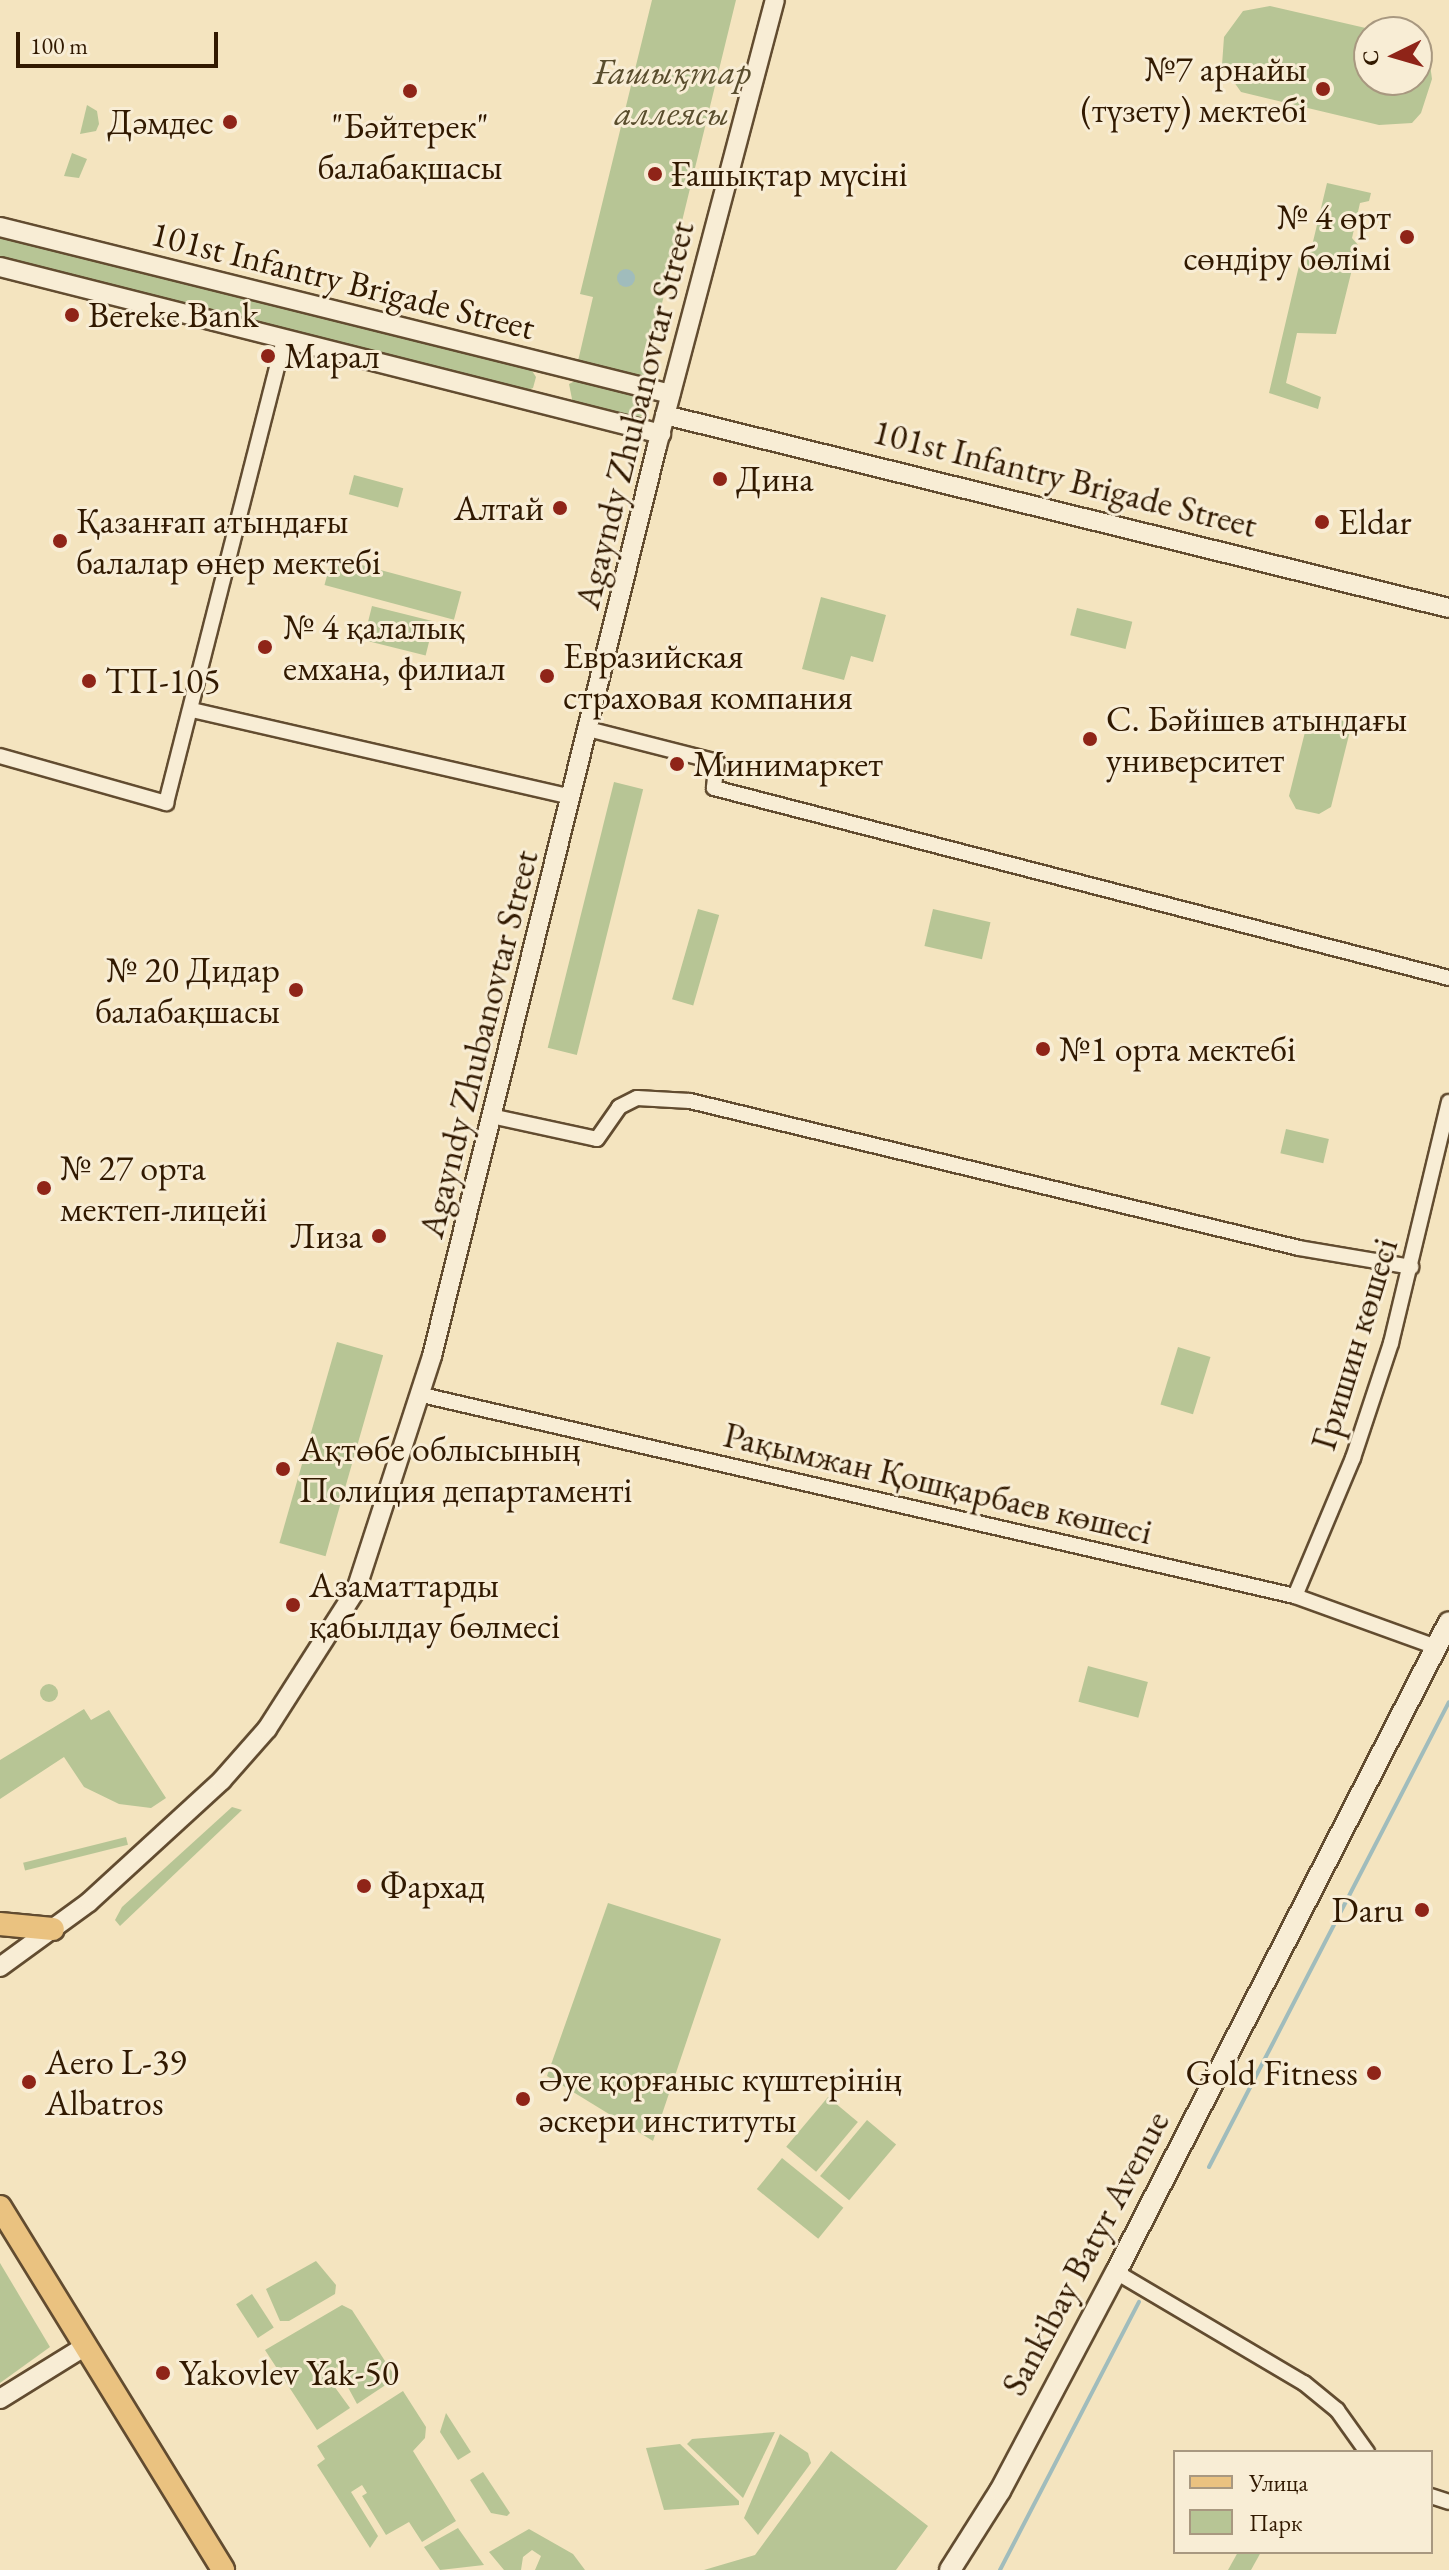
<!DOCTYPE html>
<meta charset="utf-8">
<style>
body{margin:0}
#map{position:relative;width:1449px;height:2570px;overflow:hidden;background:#f4e4bf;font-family:"EB Garamond",serif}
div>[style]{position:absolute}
.green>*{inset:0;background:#b7c595;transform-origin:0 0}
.round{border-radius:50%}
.water>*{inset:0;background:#a0bcbc}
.stream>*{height:4px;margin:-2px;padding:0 2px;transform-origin:2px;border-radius:2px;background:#a0bcbc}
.roads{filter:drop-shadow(2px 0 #624c30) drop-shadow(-2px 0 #624c30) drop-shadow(0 2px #624c30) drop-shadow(0 -2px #624c30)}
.minor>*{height:14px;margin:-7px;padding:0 7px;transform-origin:7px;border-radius:7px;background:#f8edd5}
.tertiary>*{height:18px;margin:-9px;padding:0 9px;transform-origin:9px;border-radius:9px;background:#f8edd5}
.secondary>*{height:20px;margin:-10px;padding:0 10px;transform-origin:10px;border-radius:10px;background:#f8edd5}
.primary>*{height:22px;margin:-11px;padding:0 11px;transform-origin:11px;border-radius:11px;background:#eac280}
.dots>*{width:22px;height:22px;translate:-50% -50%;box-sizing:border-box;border:4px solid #f8edd5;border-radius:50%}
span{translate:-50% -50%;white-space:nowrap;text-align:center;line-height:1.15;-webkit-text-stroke:6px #f8edd5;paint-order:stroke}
.poi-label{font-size:36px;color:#311900}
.right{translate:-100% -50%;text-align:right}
.left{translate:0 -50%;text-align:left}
.park-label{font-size:36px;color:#594d2d;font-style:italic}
.street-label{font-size:36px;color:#311900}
.legend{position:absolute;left:1173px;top:2450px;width:260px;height:104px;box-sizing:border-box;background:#f8edd5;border:2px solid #a89880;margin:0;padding:10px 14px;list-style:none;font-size:24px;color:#311900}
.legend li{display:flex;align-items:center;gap:16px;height:40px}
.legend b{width:40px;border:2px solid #a89880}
.north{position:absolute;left:1353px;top:16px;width:80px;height:80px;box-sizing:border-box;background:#f8edd5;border:2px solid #a89880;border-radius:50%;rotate:265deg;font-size:22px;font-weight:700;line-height:32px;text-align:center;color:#311900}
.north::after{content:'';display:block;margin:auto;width:28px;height:36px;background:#8f2418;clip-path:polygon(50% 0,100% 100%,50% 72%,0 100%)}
.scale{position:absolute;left:16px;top:32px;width:202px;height:36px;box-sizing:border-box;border:4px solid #311900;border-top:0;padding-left:10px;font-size:24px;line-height:28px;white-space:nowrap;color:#311900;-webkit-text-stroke:6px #f8edd5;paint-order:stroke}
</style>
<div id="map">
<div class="green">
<i style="clip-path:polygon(652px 0,736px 0,644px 377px,578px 361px,593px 297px,580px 294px)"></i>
<i style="clip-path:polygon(1270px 6px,1383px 32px,1369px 32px,1369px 80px,1417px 80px,1417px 42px,1428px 50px,1432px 79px,1421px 113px,1412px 123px,1379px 125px,1241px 92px,1222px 65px,1224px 37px,1243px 11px)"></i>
<i style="clip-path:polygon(87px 105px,97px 111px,99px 124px,96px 131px,80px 134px)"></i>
<i style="clip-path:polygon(72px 153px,87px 159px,79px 178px,64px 176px)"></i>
<i style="clip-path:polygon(1327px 183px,1371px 193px,1369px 201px,1360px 203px,1352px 238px,1358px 245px,1336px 334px,1297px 333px,1286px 383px,1321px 397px,1318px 409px,1269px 393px,1302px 253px,1311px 250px)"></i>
<i style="clip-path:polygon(0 234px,529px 366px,536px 377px,533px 388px,523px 392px,0 260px)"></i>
<i style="clip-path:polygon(579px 379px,643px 394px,649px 410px,636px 420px,573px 404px,569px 384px)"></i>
<i style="left:354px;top:475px;width:51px;height:20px;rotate:15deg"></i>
<i style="left:332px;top:557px;width:134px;height:29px;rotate:15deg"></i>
<i style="clip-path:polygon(821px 597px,886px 615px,873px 662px,851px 656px,844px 680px,802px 669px)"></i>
<i style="left:372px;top:606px;width:64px;height:35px;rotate:14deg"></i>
<i style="left:1077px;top:608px;width:57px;height:28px;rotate:14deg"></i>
<i style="clip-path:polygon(1319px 715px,1344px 721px,1350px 731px,1331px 807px,1319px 814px,1296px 809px,1289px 796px,1307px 724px)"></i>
<i style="left:614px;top:782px;width:30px;height:274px;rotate:14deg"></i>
<i style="left:698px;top:909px;width:22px;height:94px;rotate:16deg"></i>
<i style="left:933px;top:909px;width:59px;height:38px;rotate:13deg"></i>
<i style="left:1286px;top:1129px;width:44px;height:25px;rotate:13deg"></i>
<i style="left:337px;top:1342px;width:48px;height:209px;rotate:16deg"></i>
<i style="left:1178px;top:1347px;width:34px;height:60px;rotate:17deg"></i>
<i style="left:1088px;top:1666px;width:62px;height:37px;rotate:15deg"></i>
<i class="round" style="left:40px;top:1684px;width:18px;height:18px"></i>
<i style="clip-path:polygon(84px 1709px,91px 1720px,109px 1710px,166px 1798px,151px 1808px,119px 1804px,84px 1787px,64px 1757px,0 1799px,0 1760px)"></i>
<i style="clip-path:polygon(232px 1807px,242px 1810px,120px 1926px,115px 1920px,122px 1907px)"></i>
<i style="left:126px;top:1837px;width:8px;height:106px;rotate:76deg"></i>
<i style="clip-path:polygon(608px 1903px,721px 1939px,653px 2141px,547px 2076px)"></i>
<i style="left:828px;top:2097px;width:39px;height:65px;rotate:40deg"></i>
<i style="left:867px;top:2120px;width:38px;height:73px;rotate:40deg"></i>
<i style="left:782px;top:2158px;width:79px;height:40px;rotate:39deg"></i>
<i style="clip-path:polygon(316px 2261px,336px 2285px,335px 2294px,289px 2321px,280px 2321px,266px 2289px)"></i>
<i style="clip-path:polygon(0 2263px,50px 2347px,0 2383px)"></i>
<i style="left:252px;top:2294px;width:40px;height:19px;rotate:57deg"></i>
<i style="clip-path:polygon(342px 2305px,352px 2310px,396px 2378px,357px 2404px,337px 2367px,326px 2375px,350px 2408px,317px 2430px,265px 2350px)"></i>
<i style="clip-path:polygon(403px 2391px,426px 2427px,425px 2438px,413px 2451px,456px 2521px,422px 2542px,409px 2522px,386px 2535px,362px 2496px,367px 2493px,362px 2485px,351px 2492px,378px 2536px,370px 2548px,317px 2465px,325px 2459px,317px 2446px)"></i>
<i style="clip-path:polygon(446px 2413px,471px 2452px,458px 2460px,440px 2432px)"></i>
<i style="clip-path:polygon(775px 2432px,743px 2498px,687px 2444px,692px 2439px)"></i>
<i style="clip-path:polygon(780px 2434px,808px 2453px,811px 2463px,758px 2535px,744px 2518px)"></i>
<i style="clip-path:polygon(680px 2444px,739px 2501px,739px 2505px,664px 2510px,646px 2448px)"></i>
<i style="clip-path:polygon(831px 2451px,928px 2526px,896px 2570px,704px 2570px,755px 2555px)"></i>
<i style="clip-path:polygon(483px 2472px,510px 2513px,507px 2516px,491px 2513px,470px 2480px)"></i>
<i style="clip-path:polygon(458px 2528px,484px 2565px,440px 2570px,424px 2547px)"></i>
<i style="clip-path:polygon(529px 2529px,573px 2554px,585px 2570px,535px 2570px,541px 2556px,532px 2550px,523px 2557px,521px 2570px,504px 2570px,489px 2552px)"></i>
<i style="clip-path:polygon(1238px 2552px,1261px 2552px,1251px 2570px,1228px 2570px)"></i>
</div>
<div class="water">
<i class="round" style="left:617px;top:269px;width:18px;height:18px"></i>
</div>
<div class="stream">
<i style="left:1209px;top:2167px;width:523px;rotate:-62.7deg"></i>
<i style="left:1000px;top:2570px;width:302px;rotate:-62.6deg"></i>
</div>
<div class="roads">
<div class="minor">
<i style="left:192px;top:710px;width:389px;rotate:12.9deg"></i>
<i style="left:588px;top:729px;width:133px;rotate:14.3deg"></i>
<i style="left:717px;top:762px;width:26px;rotate:97deg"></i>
<i style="left:714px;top:788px;width:759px;rotate:14.49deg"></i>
<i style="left:0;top:756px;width:173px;rotate:15.8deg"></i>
<i style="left:166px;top:803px;width:479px;rotate:-75.7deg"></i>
<i style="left:491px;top:1116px;width:108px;rotate:12.2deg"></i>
<i style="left:597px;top:1139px;width:39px;rotate:-55deg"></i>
<i style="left:619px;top:1107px;width:20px;rotate:-27deg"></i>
<i style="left:637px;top:1098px;width:53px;rotate:3.2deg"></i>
<i style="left:690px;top:1101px;width:626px;rotate:13.57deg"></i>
<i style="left:1299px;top:1248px;width:114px;rotate:9.6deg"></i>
<i style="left:422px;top:1395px;width:896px;rotate:12.97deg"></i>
<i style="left:1295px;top:1596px;width:150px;rotate:19.9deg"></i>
<i style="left:1295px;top:1596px;width:150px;rotate:-67.2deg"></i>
<i style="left:1353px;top:1458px;width:121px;rotate:-71.7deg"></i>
<i style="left:1391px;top:1343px;width:248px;rotate:-76.5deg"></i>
<i style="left:1116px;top:2272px;width:218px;rotate:30.6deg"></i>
<i style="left:1304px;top:2383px;width:43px;rotate:39.3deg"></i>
<i style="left:1337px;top:2410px;width:52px;rotate:54.5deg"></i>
<i style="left:1431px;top:2496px;width:19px;rotate:18deg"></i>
</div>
<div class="tertiary">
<i style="left:0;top:227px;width:691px;rotate:13.98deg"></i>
<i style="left:0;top:267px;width:682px;rotate:14.18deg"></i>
<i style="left:665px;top:415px;width:807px;rotate:13.83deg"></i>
<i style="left:0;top:1967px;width:110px;rotate:-36.1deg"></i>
<i style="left:89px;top:1902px;width:180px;rotate:-42.5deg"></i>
<i style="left:222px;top:1780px;width:68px;rotate:-48.6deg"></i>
<i style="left:267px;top:1729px;width:165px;rotate:-57.4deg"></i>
<i style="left:356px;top:1590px;width:246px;rotate:-72deg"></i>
<i style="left:432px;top:1356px;width:937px;rotate:-76.11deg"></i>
<i style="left:657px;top:446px;width:461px;rotate:-75.2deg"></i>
<i style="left:0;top:2399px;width:99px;rotate:-31.8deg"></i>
</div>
<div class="secondary">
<i style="left:950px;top:2570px;width:93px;rotate:-57.7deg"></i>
<i style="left:1000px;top:2491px;width:248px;rotate:-62.1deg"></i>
<i style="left:1116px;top:2272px;width:730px;rotate:-62.87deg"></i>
</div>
<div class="primary">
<i style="left:0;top:1924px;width:53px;rotate:5.4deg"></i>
<i style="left:0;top:2207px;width:426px;rotate:58.4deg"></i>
</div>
</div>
<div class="dots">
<i style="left:1323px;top:89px;background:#8f2418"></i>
<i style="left:410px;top:91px;background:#8f2418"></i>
<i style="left:230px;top:122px;background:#8f2418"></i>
<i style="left:655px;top:174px;background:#8f2418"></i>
<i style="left:1407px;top:237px;background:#8f2418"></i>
<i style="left:72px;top:315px;background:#8f2418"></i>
<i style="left:268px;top:356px;background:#8f2418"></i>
<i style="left:720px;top:479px;background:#8f2418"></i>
<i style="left:560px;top:508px;background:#8f2418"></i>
<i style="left:1322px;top:522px;background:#8f2418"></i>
<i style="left:60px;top:541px;background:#8f2418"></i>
<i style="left:265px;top:647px;background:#8f2418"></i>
<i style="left:547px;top:676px;background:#8f2418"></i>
<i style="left:89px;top:681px;background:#8f2418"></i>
<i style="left:1090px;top:739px;background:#8f2418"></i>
<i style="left:677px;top:764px;background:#8f2418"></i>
<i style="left:296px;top:990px;background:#8f2418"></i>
<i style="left:1043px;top:1049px;background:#8f2418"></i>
<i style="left:44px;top:1188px;background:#8f2418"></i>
<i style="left:379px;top:1236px;background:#8f2418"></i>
<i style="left:283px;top:1469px;background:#8f2418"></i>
<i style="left:293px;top:1605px;background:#8f2418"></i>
<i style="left:364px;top:1886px;background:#8f2418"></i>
<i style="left:1422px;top:1910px;background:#8f2418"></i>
<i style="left:1374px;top:2073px;background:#8f2418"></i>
<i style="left:29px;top:2082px;background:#8f2418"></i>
<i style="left:523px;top:2099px;background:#8f2418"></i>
<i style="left:163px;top:2373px;background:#8f2418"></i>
</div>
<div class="poi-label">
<span class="right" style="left:1307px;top:89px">№7 арнайы<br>(түзету) мектебі</span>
<span class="right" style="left:214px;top:122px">Дәмдес</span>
<span style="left:410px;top:146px">"Бәйтерек"<br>балабақшасы</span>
<span class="left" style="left:671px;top:174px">Ғашықтар мүсіні</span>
<span class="right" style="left:1391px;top:237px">№ 4 өрт<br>сөндіру бөлімі</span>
<span class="left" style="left:88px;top:315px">Bereke Bank</span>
<span class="left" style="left:284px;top:356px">Марал</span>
<span class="left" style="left:736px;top:479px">Дина</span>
<span class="right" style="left:544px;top:508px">Алтай</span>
<span class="left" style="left:76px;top:541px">Қазанғап атындағы<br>балалар өнер мектебі</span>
<span class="left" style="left:1338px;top:522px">Eldar</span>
<span class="left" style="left:283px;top:647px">№ 4 қалалық<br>емхана, филиал</span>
<span class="left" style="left:563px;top:676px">Евразийская<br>страховая компания</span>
<span class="left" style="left:105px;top:681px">ТП-105</span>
<span class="left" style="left:1106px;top:739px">С. Бәйішев атындағы<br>университет</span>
<span class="left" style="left:693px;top:764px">Минимаркет</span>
<span class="right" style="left:280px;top:990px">№ 20 Дидар<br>балабақшасы</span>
<span class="left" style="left:1059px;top:1049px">№1 орта мектебі</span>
<span class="left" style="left:60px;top:1188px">№ 27 орта<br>мектеп-лицейі</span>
<span class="right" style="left:363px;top:1236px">Лиза</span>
<span class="left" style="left:299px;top:1469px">Ақтөбе облысының<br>Полиция департаменті</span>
<span class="left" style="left:309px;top:1605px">Азаматтарды<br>қабылдау бөлмесі</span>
<span class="left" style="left:380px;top:1886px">Фархад</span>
<span class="right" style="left:1404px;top:1910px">Daru</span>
<span class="left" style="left:45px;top:2082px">Aero L-39<br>Albatros</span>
<span class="right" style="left:1358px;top:2073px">Gold Fitness</span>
<span class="left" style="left:539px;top:2099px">Әуе қорғаныс күштерінің<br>әскери институты</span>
<span class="left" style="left:179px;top:2373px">Yakovlev Yak-50</span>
</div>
<div class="park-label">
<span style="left:672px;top:92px">Ғашықтар<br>аллеясы</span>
</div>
<div class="street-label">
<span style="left:343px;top:280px;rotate:14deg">101st Infantry Brigade Street</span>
<span style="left:634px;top:415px;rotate:-76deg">Agayndy Zhubanovtar Street</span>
<span style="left:1065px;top:478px;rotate:14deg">101st Infantry Brigade Street</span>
<span style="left:478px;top:1044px;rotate:-76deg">Agayndy Zhubanovtar Street</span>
<span style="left:1354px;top:1344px;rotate:-73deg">Гришин көшесі</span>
<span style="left:938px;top:1483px;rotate:13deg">Рақымжан Қошқарбаев көшесі</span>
<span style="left:1085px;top:2253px;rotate:-62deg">Sankibay Batyr Avenue</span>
</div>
<ul class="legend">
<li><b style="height:10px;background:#eac280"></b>Улица</li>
<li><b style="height:22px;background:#b7c595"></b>Парк</li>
</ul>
<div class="north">С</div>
<div class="scale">100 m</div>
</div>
